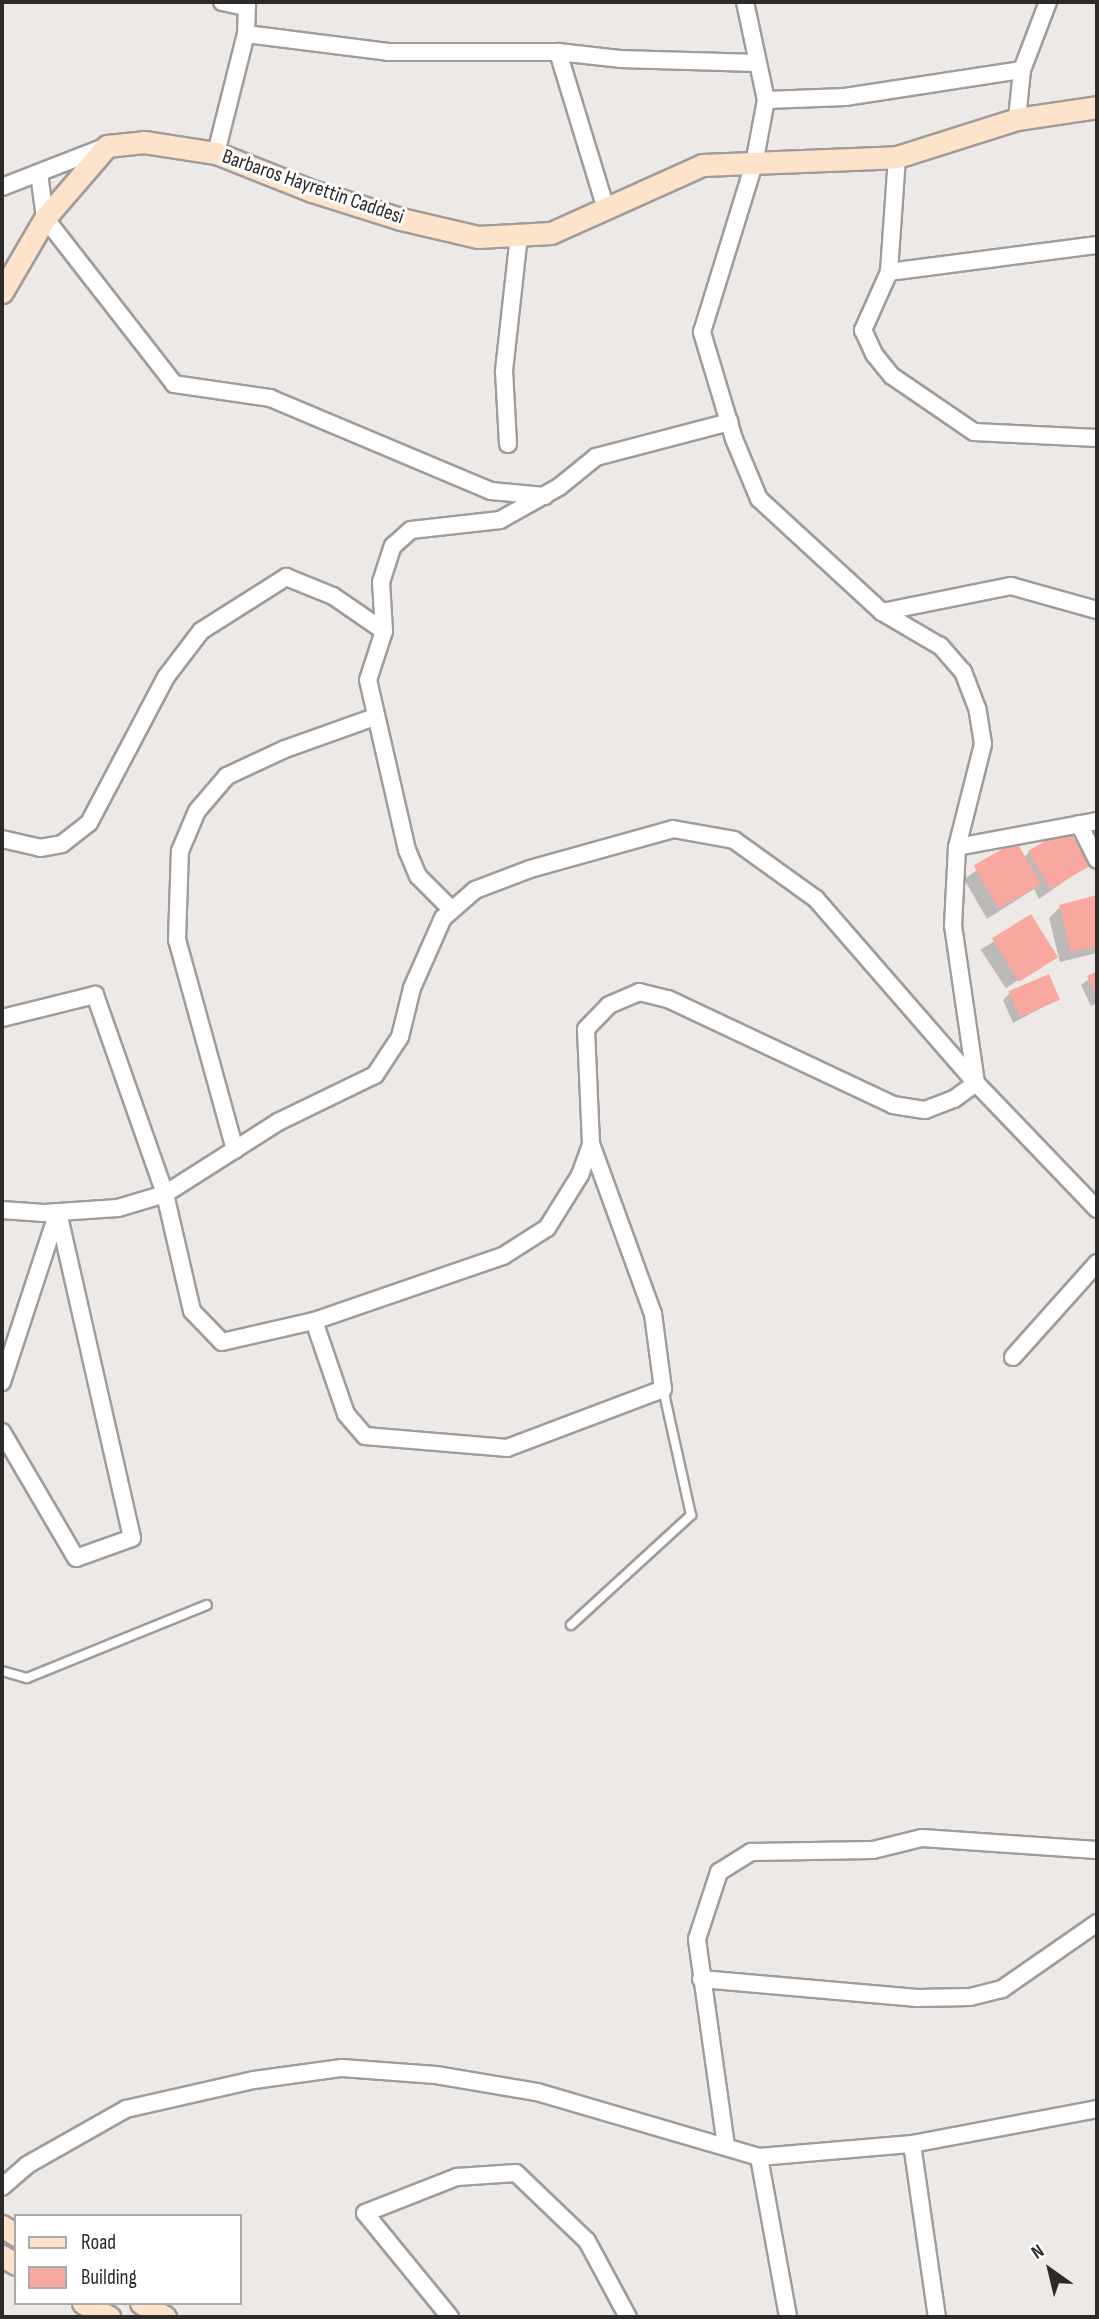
<!DOCTYPE html>
<style>
body{margin:0}
#map{position:relative;width:1099px;height:2319px;overflow:hidden;background:#ece9e7;font-family:"Sofia Sans Condensed",sans-serif}
div>[style]{position:absolute}
.shadow>*{inset:0;background:#0003;transform-origin:0 0}
.building>*{inset:0;background:#f9a89f;transform-origin:0 0}
.roads{filter:drop-shadow(2px 0 #a09c9b) drop-shadow(-2px 0 #a09c9b) drop-shadow(0 2px #a09c9b) drop-shadow(0 -2px #a09c9b)}
.lane>*{height:8px;margin:-4px;padding:0 4px;transform-origin:4px;border-radius:4px;background:#fff}
.street>*{height:16px;margin:-8px;padding:0 8px;transform-origin:8px;border-radius:8px;background:#fff}
.secondary>*{height:21px;margin:-10.5px;padding:0 10.5px;transform-origin:10.5px;border-radius:10.5px;background:#fde3c9}
span{translate:-50% -50%;white-space:nowrap;text-align:center;line-height:1.15;-webkit-text-stroke:6px #fff;paint-order:stroke}
.street-label{font-size:21px;color:#2c2b2a}
.frame{position:absolute;inset:0;border:4px solid #2c2b2a;pointer-events:none}
.legend{position:absolute;left:14px;top:2214px;width:228px;height:91px;box-sizing:border-box;background:#fff;border:2px solid #abaaaa;margin:0;padding:9px 12px;list-style:none;font-size:21px;color:#2c2b2a}
.legend li{display:flex;align-items:center;gap:14px;height:35px}
.legend b{width:35px;border:2px solid #abaaaa}
.north{position:absolute;left:1015px;top:2235px;width:70px;height:70px;-webkit-text-stroke:5px #fff;paint-order:stroke;rotate:326deg;font-size:19px;font-weight:700;line-height:28px;text-align:center;color:#2c2b2a}
.north::after{content:'';display:block;margin:auto;width:24px;height:32px;background:#2c2b2a;clip-path:polygon(50% 0,100% 100%,50% 72%,0 100%)}
</style>
<div id="map">
<div class="shadow">
<i style="clip-path:polygon(1016px 844px,1024px 858px,1029px 852px,1088px 865px,1039px 899px,1034px 889px,987px 919px,964px 879px)"></i>
<i style="clip-path:polygon(1097px 897px,1097px 953px,1060px 962px,1049px 918px,1060px 907px)"></i>
<i style="left:1031px;top:917px;width:46px;height:60px;rotate:57deg"></i>
<i style="clip-path:polygon(1097px 973px,1097px 1003px,1091px 1006px,1081px 985px)"></i>
<i style="clip-path:polygon(1010px 993px,1058px 999px,1013px 1023px,1003px 1000px)"></i>
</div>
<div class="building">
<i style="left:1068px;top:828px;width:44px;height:46px;rotate:60deg"></i>
<i style="left:1016px;top:841px;width:50px;height:49px;rotate:60deg"></i>
<i style="clip-path:polygon(1097px 895px,1097px 946px,1071px 952px,1059px 905px)"></i>
<i style="left:1031px;top:914px;width:51px;height:46px;rotate:58deg"></i>
<i style="clip-path:polygon(1097px 971px,1097px 999px,1087px 976px)"></i>
<i style="left:1049px;top:974px;width:28px;height:44px;rotate:67deg"></i>
</div>
<div class="roads">
<div class="lane">
<i style="left:571px;top:1625px;width:163px;rotate:-42.5deg"></i>
<i style="left:691px;top:1515px;width:129px;rotate:-102.5deg"></i>
<i style="left:2px;top:1671px;width:26px;rotate:16deg"></i>
<i style="left:27px;top:1678px;width:194px;rotate:-22.1deg"></i>
</div>
<div class="street">
<i style="left:222px;top:2px;width:25px;rotate:12deg"></i>
<i style="left:246px;top:34px;width:143px;rotate:7.2deg"></i>
<i style="left:388px;top:52px;width:170px"></i>
<i style="left:558px;top:52px;width:62px;rotate:6.4deg"></i>
<i style="left:620px;top:59px;width:137px;rotate:1.7deg"></i>
<i style="left:558px;top:52px;width:161px;rotate:73deg"></i>
<i style="left:766px;top:100px;width:79px;rotate:-2.2deg"></i>
<i style="left:845px;top:97px;width:179px;rotate:-8.7deg"></i>
<i style="left:1017px;top:119px;width:49px;rotate:-84.2deg"></i>
<i style="left:1022px;top:70px;width:73px;rotate:-69.1deg"></i>
<i style="left:216px;top:153px;width:123px;rotate:-75.9deg"></i>
<i style="left:246px;top:34px;width:32px;rotate:-88deg"></i>
<i style="left:897px;top:157px;width:115px;rotate:94deg"></i>
<i style="left:889px;top:272px;width:64px;rotate:114.1deg"></i>
<i style="left:863px;top:330px;width:26px;rotate:65deg"></i>
<i style="left:874px;top:354px;width:28px;rotate:51deg"></i>
<i style="left:892px;top:376px;width:99px;rotate:34.3deg"></i>
<i style="left:974px;top:432px;width:123px;rotate:2.8deg"></i>
<i style="left:39px;top:173px;width:45px;rotate:82.4deg"></i>
<i style="left:45px;top:218px;width:210px;rotate:52.1deg"></i>
<i style="left:174px;top:384px;width:97px;rotate:8.3deg"></i>
<i style="left:270px;top:398px;width:240px;rotate:22.8deg"></i>
<i style="left:491px;top:491px;width:54px;rotate:5.3deg"></i>
<i style="left:2px;top:187px;width:113px;rotate:-21.3deg"></i>
<i style="left:889px;top:272px;width:210px;rotate:-7.4deg"></i>
<i style="left:508px;top:444px;width:73px;rotate:-93.1deg"></i>
<i style="left:504px;top:371px;width:137px;rotate:-83.7deg"></i>
<i style="left:882px;top:612px;width:132px;rotate:-11.4deg"></i>
<i style="left:1011px;top:586px;width:89px;rotate:15.6deg"></i>
<i style="left:1079px;top:824px;width:40px;rotate:63.4deg"></i>
<i style="left:2px;top:839px;width:39px;rotate:13deg"></i>
<i style="left:40px;top:848px;width:22px;rotate:-10deg"></i>
<i style="left:62px;top:844px;width:34px;rotate:-38deg"></i>
<i style="left:89px;top:823px;width:165px;rotate:-62.2deg"></i>
<i style="left:166px;top:677px;width:58px;rotate:-52.7deg"></i>
<i style="left:201px;top:631px;width:101px;rotate:-32.4deg"></i>
<i style="left:286px;top:577px;width:51px;rotate:22deg"></i>
<i style="left:333px;top:596px;width:62px;rotate:34.5deg"></i>
<i style="left:957px;top:847px;width:142px;rotate:-10.5deg"></i>
<i style="left:452px;top:910px;width:48px;rotate:-135deg"></i>
<i style="left:418px;top:876px;width:28px;rotate:-113deg"></i>
<i style="left:407px;top:850px;width:174px;rotate:-102.9deg"></i>
<i style="left:368px;top:680px;width:52px;rotate:-71.9deg"></i>
<i style="left:384px;top:631px;width:49px;rotate:-93.5deg"></i>
<i style="left:381px;top:582px;width:38px;rotate:-72deg"></i>
<i style="left:393px;top:546px;width:24px;rotate:-42deg"></i>
<i style="left:411px;top:530px;width:90px;rotate:-6.4deg"></i>
<i style="left:500px;top:520px;width:68px;rotate:-29.2deg"></i>
<i style="left:559px;top:487px;width:48px;rotate:-39deg"></i>
<i style="left:596px;top:457px;width:138px;rotate:-14.7deg"></i>
<i style="left:2px;top:1018px;width:96px;rotate:-13.9deg"></i>
<i style="left:95px;top:995px;width:211px;rotate:70.6deg"></i>
<i style="left:165px;top:1194px;width:120px;rotate:77deg"></i>
<i style="left:192px;top:1311px;width:43px;rotate:45.9deg"></i>
<i style="left:222px;top:1342px;width:94px;rotate:-12.9deg"></i>
<i style="left:314px;top:1321px;width:200px;rotate:-19deg"></i>
<i style="left:503px;top:1256px;width:52px;rotate:-32.5deg"></i>
<i style="left:547px;top:1228px;width:62px;rotate:-58.1deg"></i>
<i style="left:580px;top:1175px;width:33px;rotate:-70deg"></i>
<i style="left:591px;top:1144px;width:115px;rotate:-92.5deg"></i>
<i style="left:586px;top:1029px;width:33px;rotate:-46deg"></i>
<i style="left:609px;top:1005px;width:33px;rotate:-23deg"></i>
<i style="left:639px;top:992px;width:30px;rotate:14deg"></i>
<i style="left:668px;top:999px;width:249px;rotate:25.2deg"></i>
<i style="left:893px;top:1105px;width:32px;rotate:9deg"></i>
<i style="left:925px;top:1110px;width:31px;rotate:-21deg"></i>
<i style="left:954px;top:1099px;width:27px;rotate:-36deg"></i>
<i style="left:976px;top:1083px;width:159px;rotate:-98.3deg"></i>
<i style="left:953px;top:926px;width:79px;rotate:-87.1deg"></i>
<i style="left:957px;top:847px;width:106px;rotate:-75.8deg"></i>
<i style="left:983px;top:744px;width:36px;rotate:-99deg"></i>
<i style="left:977px;top:708px;width:39px;rotate:-111deg"></i>
<i style="left:963px;top:672px;width:35px;rotate:-131deg"></i>
<i style="left:940px;top:646px;width:67px;rotate:-149.6deg"></i>
<i style="left:882px;top:612px;width:167px;rotate:-137.4deg"></i>
<i style="left:759px;top:499px;width:65px;rotate:-112.6deg"></i>
<i style="left:734px;top:439px;width:112px;rotate:-106.7deg"></i>
<i style="left:702px;top:332px;width:176px;rotate:-72.8deg"></i>
<i style="left:754px;top:164px;width:65px;rotate:-79.4deg"></i>
<i style="left:766px;top:100px;width:100px;rotate:-102.1deg"></i>
<i style="left:235px;top:1150px;width:218px;rotate:-105.4deg"></i>
<i style="left:177px;top:940px;width:89px;rotate:-88.1deg"></i>
<i style="left:180px;top:851px;width:43px;rotate:-67deg"></i>
<i style="left:197px;top:811px;width:46px;rotate:-49.4deg"></i>
<i style="left:227px;top:776px;width:64px;rotate:-25deg"></i>
<i style="left:285px;top:749px;width:96px;rotate:-19.6deg"></i>
<i style="left:2px;top:1210px;width:42px;rotate:4.1deg"></i>
<i style="left:44px;top:1213px;width:74px;rotate:-3.9deg"></i>
<i style="left:118px;top:1208px;width:49px;rotate:-16.6deg"></i>
<i style="left:165px;top:1194px;width:134px;rotate:-32.5deg"></i>
<i style="left:278px;top:1122px;width:108px;rotate:-25.9deg"></i>
<i style="left:375px;top:1075px;width:45px;rotate:-56.7deg"></i>
<i style="left:400px;top:1037px;width:50px;rotate:-76.2deg"></i>
<i style="left:412px;top:988px;width:77px;rotate:-66.1deg"></i>
<i style="left:443px;top:918px;width:43px;rotate:-41.2deg"></i>
<i style="left:475px;top:890px;width:59px;rotate:-20.9deg"></i>
<i style="left:530px;top:869px;width:148px;rotate:-15.6deg"></i>
<i style="left:673px;top:829px;width:62px;rotate:10.2deg"></i>
<i style="left:734px;top:840px;width:101px;rotate:35.7deg"></i>
<i style="left:816px;top:899px;width:244px;rotate:49deg"></i>
<i style="left:976px;top:1083px;width:175px;rotate:46.2deg"></i>
<i style="left:314px;top:1321px;width:98px;rotate:71deg"></i>
<i style="left:346px;top:1414px;width:29px;rotate:49deg"></i>
<i style="left:365px;top:1436px;width:143px;rotate:4.8deg"></i>
<i style="left:507px;top:1448px;width:167px;rotate:-20.7deg"></i>
<i style="left:663px;top:1389px;width:76px;rotate:-97.6deg"></i>
<i style="left:653px;top:1314px;width:181px;rotate:-110deg"></i>
<i style="left:1013px;top:1357px;width:126px;rotate:-48.2deg"></i>
<i style="left:2px;top:1382px;width:179px;rotate:-71.8deg"></i>
<i style="left:58px;top:1212px;width:334px;rotate:77.2deg"></i>
<i style="left:132px;top:1538px;width:59px;rotate:160.3deg"></i>
<i style="left:76px;top:1558px;width:146px;rotate:-120.4deg"></i>
<i style="left:701px;top:1979px;width:217px;rotate:5deg"></i>
<i style="left:917px;top:1998px;width:53px;rotate:-1.1deg"></i>
<i style="left:970px;top:1997px;width:33px;rotate:-14deg"></i>
<i style="left:1002px;top:1989px;width:116px;rotate:-34.8deg"></i>
<i style="left:912px;top:2144px;width:175px;rotate:81.8deg"></i>
<i style="left:726px;top:2146px;width:209px;rotate:-98deg"></i>
<i style="left:697px;top:1939px;width:71px;rotate:-71.8deg"></i>
<i style="left:719px;top:1872px;width:38px;rotate:-32deg"></i>
<i style="left:751px;top:1852px;width:122px;rotate:-0.9deg"></i>
<i style="left:873px;top:1850px;width:50px;rotate:-13.8deg"></i>
<i style="left:922px;top:1838px;width:175px;rotate:3.9deg"></i>
<i style="left:759px;top:2157px;width:163px;rotate:79.7deg"></i>
<i style="left:2px;top:2187px;width:33px;rotate:-41deg"></i>
<i style="left:27px;top:2165px;width:114px;rotate:-29.5deg"></i>
<i style="left:126px;top:2109px;width:131px;rotate:-12.8deg"></i>
<i style="left:254px;top:2080px;width:89px;rotate:-7.8deg"></i>
<i style="left:342px;top:2068px;width:94px;rotate:4.3deg"></i>
<i style="left:436px;top:2075px;width:102px;rotate:9.6deg"></i>
<i style="left:537px;top:2092px;width:231px;rotate:16.3deg"></i>
<i style="left:759px;top:2157px;width:154px;rotate:-4.9deg"></i>
<i style="left:912px;top:2144px;width:188px;rotate:-10.7deg"></i>
<i style="left:450px;top:2317px;width:134px;rotate:-129.3deg"></i>
<i style="left:365px;top:2213px;width:99px;rotate:-21.4deg"></i>
<i style="left:457px;top:2177px;width:59px;rotate:-3.9deg"></i>
<i style="left:516px;top:2173px;width:98px;rotate:43.8deg"></i>
<i style="left:587px;top:2241px;width:86px;rotate:61.7deg"></i>
</div>
<div class="secondary">
<i style="left:2px;top:292px;width:86px;rotate:-59.8deg"></i>
<i style="left:45px;top:218px;width:95px;rotate:-49.3deg"></i>
<i style="left:107px;top:146px;width:37px;rotate:-6deg"></i>
<i style="left:144px;top:142px;width:73px;rotate:8.7deg"></i>
<i style="left:216px;top:153px;width:103px;rotate:21.6deg"></i>
<i style="left:312px;top:191px;width:93px;rotate:17.5deg"></i>
<i style="left:401px;top:219px;width:79px;rotate:13.2deg"></i>
<i style="left:478px;top:237px;width:73px;rotate:-3.1deg"></i>
<i style="left:551px;top:233px;width:166px;rotate:-24.2deg"></i>
<i style="left:702px;top:165px;width:195px;rotate:-2.3deg"></i>
<i style="left:897px;top:157px;width:126px;rotate:-17.6deg"></i>
<i style="left:1017px;top:119px;width:81px;rotate:-8.5deg"></i>
<i style="left:2px;top:2226px;width:17px;rotate:33deg"></i>
<i style="left:2px;top:2256px;width:16px;rotate:30deg"></i>
<i style="left:83px;top:2303px;width:30px;rotate:28deg"></i>
<i style="left:141px;top:2303px;width:28px;rotate:30deg"></i>
</div>
</div>
<div class="street-label">
<span style="left:313px;top:187px;rotate:19deg">Barbaros Hayrettin Caddesi</span>
</div>
<div class="frame"></div>
<ul class="legend">
<li><b style="height:9px;background:#fde3c9"></b>Road</li>
<li><b style="height:19px;background:#f9a89f"></b>Building</li>
</ul>
<div class="north">N</div>
</div>
